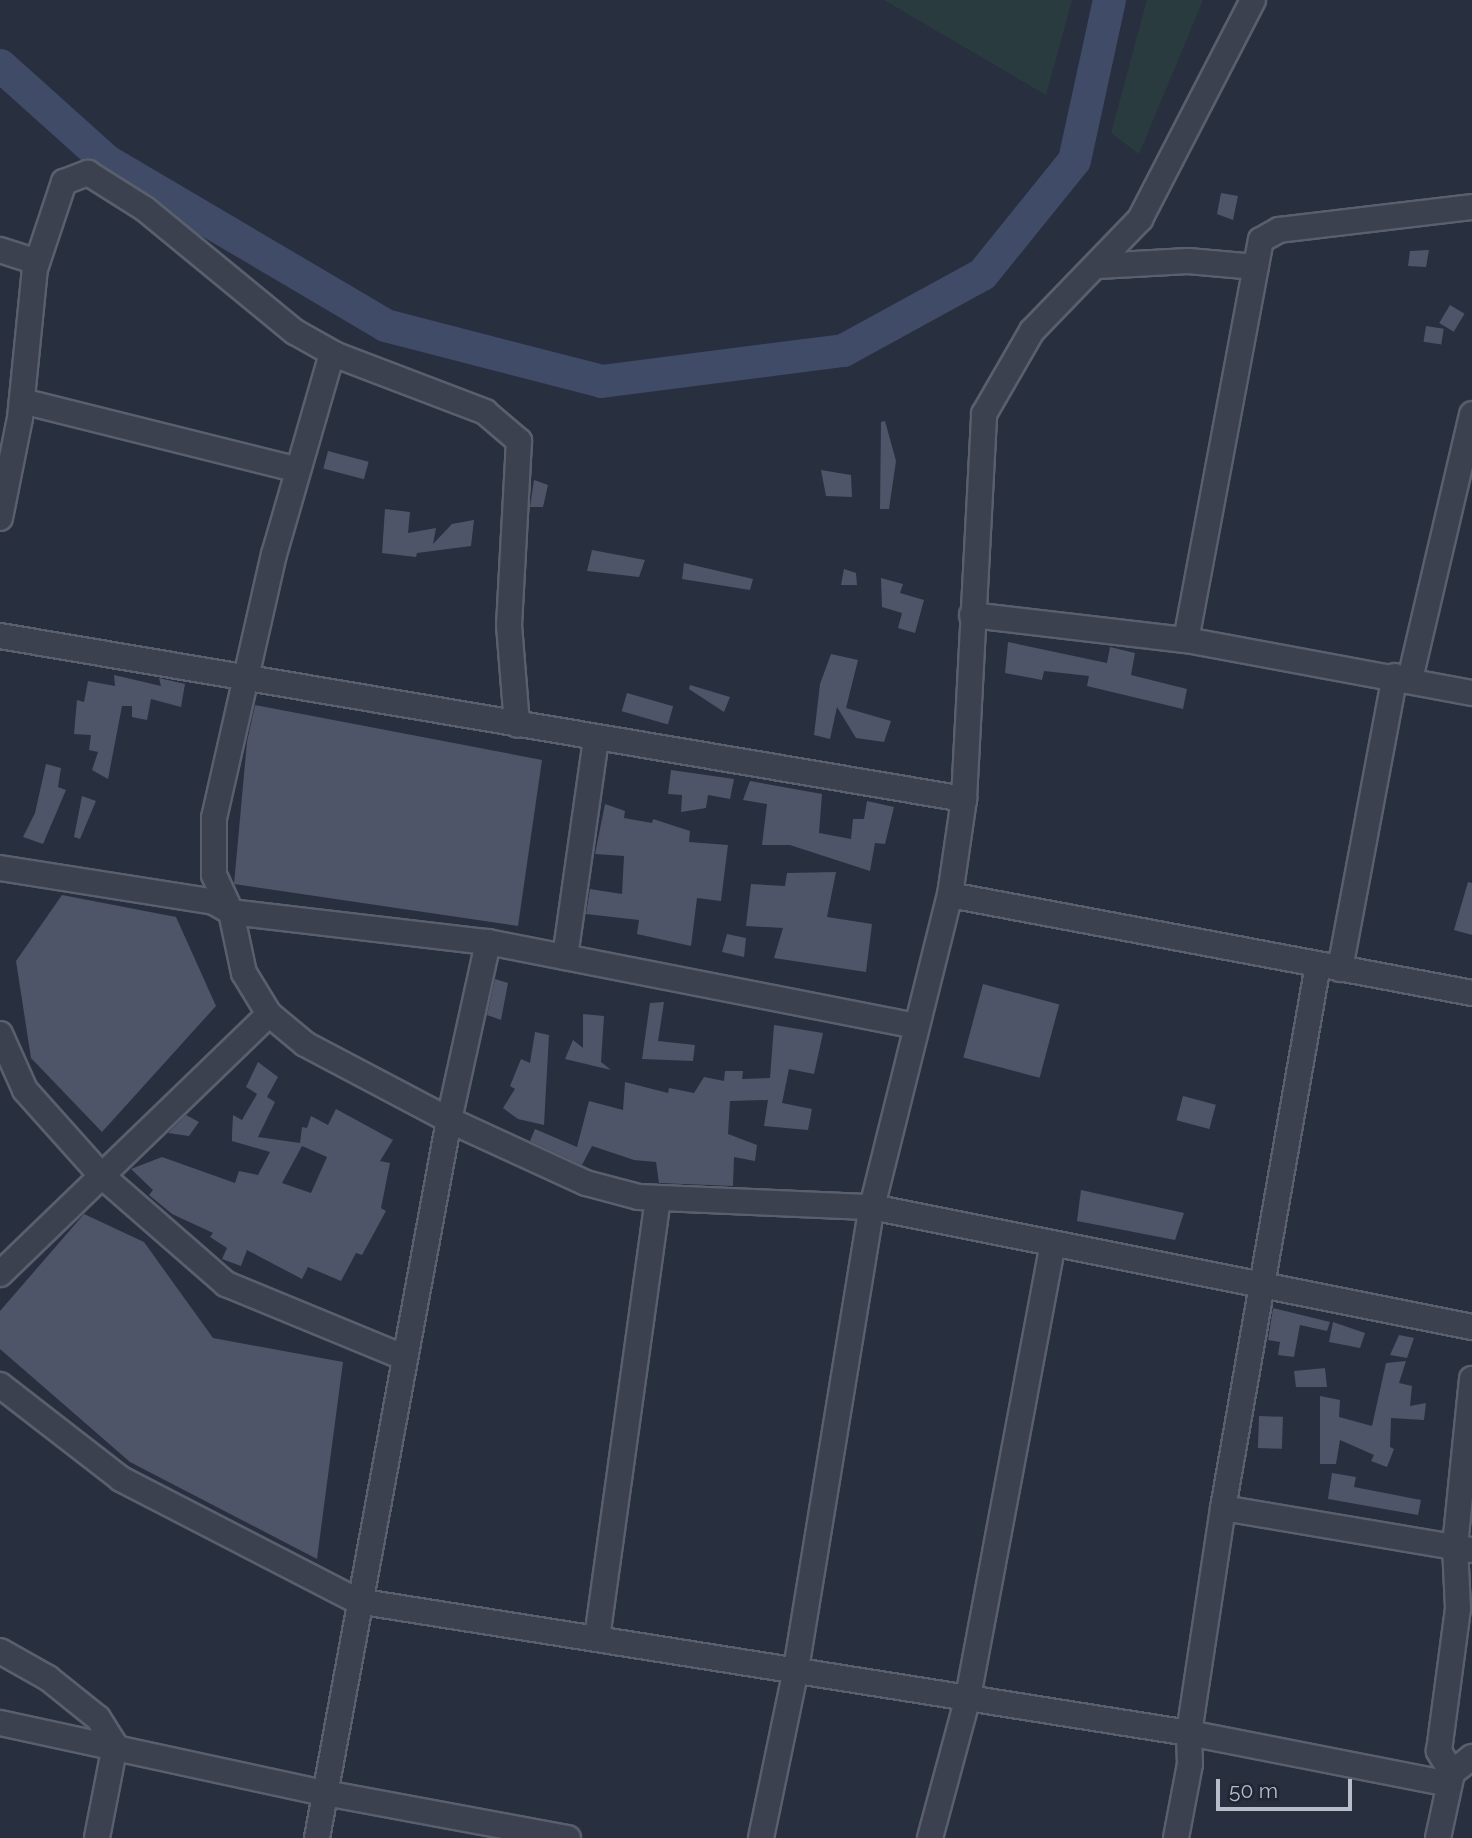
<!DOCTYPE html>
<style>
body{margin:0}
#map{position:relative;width:1472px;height:1838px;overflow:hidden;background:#282f3f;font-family:Raleway,sans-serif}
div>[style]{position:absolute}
.green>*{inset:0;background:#2a3b40}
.river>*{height:33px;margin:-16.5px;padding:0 16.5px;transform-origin:16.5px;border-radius:16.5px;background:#3f4b67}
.building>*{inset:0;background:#4e5568;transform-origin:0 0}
.roads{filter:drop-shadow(2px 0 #595f6d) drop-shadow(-2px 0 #595f6d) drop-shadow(0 2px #595f6d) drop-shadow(0 -2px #595f6d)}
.minor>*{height:24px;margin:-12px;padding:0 12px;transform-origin:12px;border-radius:12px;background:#3c414f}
span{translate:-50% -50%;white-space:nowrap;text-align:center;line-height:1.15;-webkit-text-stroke:6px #202634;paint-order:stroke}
.scale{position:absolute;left:1216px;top:1779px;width:136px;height:32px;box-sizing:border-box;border:4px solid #b8bdca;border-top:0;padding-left:9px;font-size:21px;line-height:24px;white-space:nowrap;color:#b8bdca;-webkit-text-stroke:5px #202634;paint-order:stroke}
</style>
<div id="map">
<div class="green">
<i style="clip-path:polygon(884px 0,1072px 0,1046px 95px)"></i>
<i style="clip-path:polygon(1147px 0,1203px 0,1139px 154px,1111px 133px)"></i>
</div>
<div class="river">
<i style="left:0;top:65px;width:144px;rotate:41.9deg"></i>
<i style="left:107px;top:161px;width:323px;rotate:30.5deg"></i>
<i style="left:385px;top:325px;width:223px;rotate:14.5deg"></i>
<i style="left:601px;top:381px;width:244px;rotate:-7.3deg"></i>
<i style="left:843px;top:350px;width:158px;rotate:-28.7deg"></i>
<i style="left:982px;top:274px;width:146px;rotate:-51.1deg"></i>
<i style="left:1074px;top:160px;width:164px;rotate:-77.7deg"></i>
</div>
<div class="building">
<i style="clip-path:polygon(1221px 193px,1238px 196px,1233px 220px,1217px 214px)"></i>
<i style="clip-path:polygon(1429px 250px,1426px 267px,1408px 266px,1410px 251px)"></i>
<i style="left:1450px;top:305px;width:17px;height:21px;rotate:31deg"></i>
<i style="left:1426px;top:326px;width:18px;height:16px;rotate:9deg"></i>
<i style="clip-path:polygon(885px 421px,896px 461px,889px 509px,880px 509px,881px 422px)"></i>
<i style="left:328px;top:451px;width:42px;height:18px;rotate:15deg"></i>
<i style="clip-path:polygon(821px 470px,851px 475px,852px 497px,826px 496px)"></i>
<i style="clip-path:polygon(534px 480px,548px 485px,543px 507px,530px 507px)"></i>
<i style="clip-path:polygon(385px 509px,410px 512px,408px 533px,436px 528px,433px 544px,452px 524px,474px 520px,471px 546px,417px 553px,416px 557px,382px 553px)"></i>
<i style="clip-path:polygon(592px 550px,645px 560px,639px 577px,587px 571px)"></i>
<i style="clip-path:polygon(684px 563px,753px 579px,750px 590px,682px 579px)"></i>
<i style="clip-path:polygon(844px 569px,856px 573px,857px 585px,841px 585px)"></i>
<i style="clip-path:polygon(881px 578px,903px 584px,900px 593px,924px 600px,915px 633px,898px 628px,902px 613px,882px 607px)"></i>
<i style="clip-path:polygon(1008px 642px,1107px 663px,1110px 647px,1135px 653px,1131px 675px,1187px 689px,1183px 709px,1087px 686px,1089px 676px,1044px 671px,1042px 680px,1005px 673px)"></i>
<i style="clip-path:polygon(831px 654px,858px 660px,846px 708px,891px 721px,884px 742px,856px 738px,837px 707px,830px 739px,814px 735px,820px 684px)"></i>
<i style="clip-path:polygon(114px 675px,161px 686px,159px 678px,185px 684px,181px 707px,151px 699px,147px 720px,132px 717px,132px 706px,122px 706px,108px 779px,92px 770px,98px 752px,89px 750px,91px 735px,74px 734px,77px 700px,84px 702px,88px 681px,115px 686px)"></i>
<i style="clip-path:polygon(690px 685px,730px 697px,724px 712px,689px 689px)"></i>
<i style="left:627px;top:693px;width:48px;height:19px;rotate:16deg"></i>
<i style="clip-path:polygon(255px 705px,542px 760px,518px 926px,234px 884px,247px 742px)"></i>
<i style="clip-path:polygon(46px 764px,61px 768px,58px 787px,66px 790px,43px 844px,23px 837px,35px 813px)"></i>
<i style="clip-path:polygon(671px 770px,734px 779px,730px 799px,708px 795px,706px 808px,681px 812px,682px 795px,668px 794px)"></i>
<i style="clip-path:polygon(750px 781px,822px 794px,819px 833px,851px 839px,853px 819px,864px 819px,867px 801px,894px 807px,885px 844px,875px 843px,870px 871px,790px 845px,762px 845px,767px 804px,743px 800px)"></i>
<i style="clip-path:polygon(82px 796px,96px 801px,80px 839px,74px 837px)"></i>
<i style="clip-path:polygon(605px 804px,625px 811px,624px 818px,652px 823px,653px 819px,690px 831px,689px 842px,728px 845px,721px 901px,697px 898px,691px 946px,637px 934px,639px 920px,586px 914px,590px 889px,622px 894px,624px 856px,595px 854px)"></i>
<i style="clip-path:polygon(836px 872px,827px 917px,872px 924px,866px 972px,774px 958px,783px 928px,746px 926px,751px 884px,785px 886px,787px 873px)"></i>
<i style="clip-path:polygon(1468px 882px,1472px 883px,1472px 935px,1454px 930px)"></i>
<i style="clip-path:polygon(62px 895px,176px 917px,216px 1006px,102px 1132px,31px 1058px,16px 961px)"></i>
<i style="clip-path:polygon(727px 934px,746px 938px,744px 957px,722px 952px)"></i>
<i style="clip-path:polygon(495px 979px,508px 983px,501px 1020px,487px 1015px)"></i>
<i style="left:983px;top:984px;width:79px;height:76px;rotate:15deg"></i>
<i style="clip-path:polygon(664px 1002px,658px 1041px,695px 1045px,693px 1061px,642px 1059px,650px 1003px)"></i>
<i style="clip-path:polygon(583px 1014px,604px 1016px,601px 1062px,611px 1070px,565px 1059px,573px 1040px,583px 1048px)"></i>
<i style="clip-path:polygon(774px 1025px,823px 1033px,814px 1074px,789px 1069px,782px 1103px,812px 1109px,808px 1130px,764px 1126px,768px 1100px,730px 1101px,728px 1134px,757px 1145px,755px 1161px,734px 1157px,733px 1186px,659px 1183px,656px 1162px,634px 1160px,592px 1146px,582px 1165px,530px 1141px,535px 1129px,577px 1147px,589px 1101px,623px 1110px,625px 1082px,668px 1093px,669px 1088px,694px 1093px,704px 1077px,724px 1081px,725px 1071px,743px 1071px,742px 1079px,770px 1078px)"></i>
<i style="clip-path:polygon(535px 1032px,549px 1035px,544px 1125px,518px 1119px,503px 1108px,515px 1089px,510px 1086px,521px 1059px,530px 1063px)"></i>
<i style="clip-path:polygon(evenodd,258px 1062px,278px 1077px,267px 1097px,275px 1102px,258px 1137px,300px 1143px,302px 1127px,307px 1128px,311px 1116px,328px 1125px,336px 1109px,393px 1140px,380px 1161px,390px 1163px,381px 1208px,386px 1211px,362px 1255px,356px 1253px,341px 1281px,308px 1267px,302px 1279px,247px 1250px,241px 1266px,222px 1259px,227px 1248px,210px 1237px,213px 1233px,172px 1214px,149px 1195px,153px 1190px,131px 1169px,162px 1157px,235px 1183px,239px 1171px,258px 1175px,270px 1152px,232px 1141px,232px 1135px,233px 1115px,242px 1120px,257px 1094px,246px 1087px,258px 1062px,302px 1146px,327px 1157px,311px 1193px,282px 1183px,302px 1146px)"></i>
<i style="left:1183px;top:1096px;width:34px;height:25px;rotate:15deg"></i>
<i style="clip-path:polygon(186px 1115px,199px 1122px,189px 1136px,168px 1133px)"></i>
<i style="clip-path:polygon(1081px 1190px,1184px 1213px,1175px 1240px,1077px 1221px)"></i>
<i style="clip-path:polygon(84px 1214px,144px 1242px,213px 1338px,343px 1362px,317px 1559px,130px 1462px,0 1349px,0 1311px)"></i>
<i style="clip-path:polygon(1273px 1308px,1330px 1322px,1327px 1331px,1300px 1325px,1294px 1357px,1278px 1355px,1280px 1342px,1268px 1340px)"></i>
<i style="clip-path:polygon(1333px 1322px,1365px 1333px,1360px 1348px,1329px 1342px)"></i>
<i style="clip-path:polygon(1399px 1335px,1414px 1338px,1407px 1358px,1390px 1355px)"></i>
<i style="clip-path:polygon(1406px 1361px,1399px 1383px,1412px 1386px,1410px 1406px,1426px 1403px,1424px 1420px,1391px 1418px,1390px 1447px,1394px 1449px,1387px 1467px,1371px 1461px,1374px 1455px,1340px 1440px,1336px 1464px,1320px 1464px,1320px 1396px,1340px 1400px,1339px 1417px,1372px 1426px,1386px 1363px)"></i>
<i style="clip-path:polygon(1325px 1368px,1327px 1387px,1296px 1387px,1294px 1371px)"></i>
<i style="left:1259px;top:1416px;width:24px;height:32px;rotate:2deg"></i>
<i style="clip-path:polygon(1332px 1473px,1356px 1477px,1354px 1487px,1421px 1500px,1418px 1515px,1328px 1499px)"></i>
</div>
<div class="roads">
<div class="minor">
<i style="left:0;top:250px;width:39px;rotate:18deg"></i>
<i style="left:1098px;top:266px;width:90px;rotate:-3.2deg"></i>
<i style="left:1188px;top:261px;width:68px;rotate:5deg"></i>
<i style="left:336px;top:355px;width:11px;rotate:128deg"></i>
<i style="left:329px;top:364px;width:198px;rotate:106.1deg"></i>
<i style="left:274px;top:554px;width:271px;rotate:102.8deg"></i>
<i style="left:214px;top:818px;width:57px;rotate:90deg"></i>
<i style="left:214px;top:875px;width:41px;rotate:65.3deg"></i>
<i style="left:231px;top:912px;width:62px;rotate:78deg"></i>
<i style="left:244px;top:973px;width:48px;rotate:58.6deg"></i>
<i style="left:269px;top:1014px;width:47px;rotate:39.8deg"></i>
<i style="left:305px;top:1044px;width:163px;rotate:27.8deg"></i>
<i style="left:449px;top:1120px;width:151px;rotate:24.7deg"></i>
<i style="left:586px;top:1183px;width:55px;rotate:14.8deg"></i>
<i style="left:639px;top:1197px;width:233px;rotate:2.5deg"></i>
<i style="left:872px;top:1207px;width:612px;rotate:11.31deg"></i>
<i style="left:22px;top:401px;width:284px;rotate:14deg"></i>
<i style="left:0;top:518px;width:102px;rotate:-78.7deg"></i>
<i style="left:20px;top:418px;width:150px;rotate:-84.3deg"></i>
<i style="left:35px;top:269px;width:92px;rotate:-71.6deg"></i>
<i style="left:64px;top:182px;width:26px;rotate:-21deg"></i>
<i style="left:88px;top:173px;width:67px;rotate:32.3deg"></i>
<i style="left:145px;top:209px;width:194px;rotate:39.4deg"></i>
<i style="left:295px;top:332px;width:47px;rotate:29.3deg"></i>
<i style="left:336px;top:355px;width:160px;rotate:20.9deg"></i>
<i style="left:485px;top:412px;width:45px;rotate:40.5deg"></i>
<i style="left:519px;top:441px;width:184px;rotate:93.1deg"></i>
<i style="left:509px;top:625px;width:100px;rotate:85.4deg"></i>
<i style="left:972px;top:615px;width:215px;rotate:6.7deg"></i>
<i style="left:1186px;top:640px;width:291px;rotate:10.5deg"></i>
<i style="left:0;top:636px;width:978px;rotate:9.6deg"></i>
<i style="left:1186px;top:640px;width:407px;rotate:-79.4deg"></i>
<i style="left:1261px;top:240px;width:21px;rotate:-29deg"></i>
<i style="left:1279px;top:230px;width:194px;rotate:-6.8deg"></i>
<i style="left:1410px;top:679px;width:272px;rotate:-76.8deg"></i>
<i style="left:0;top:868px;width:217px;rotate:9deg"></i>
<i style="left:214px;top:902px;width:20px;rotate:30deg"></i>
<i style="left:231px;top:912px;width:259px;rotate:6.7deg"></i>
<i style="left:488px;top:942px;width:436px;rotate:11.1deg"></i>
<i style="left:950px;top:895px;width:531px;rotate:10.63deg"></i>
<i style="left:565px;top:957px;width:221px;rotate:-81.9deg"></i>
<i style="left:1340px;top:969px;width:298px;rotate:-79.4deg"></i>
<i style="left:0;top:1034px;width:61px;rotate:65.9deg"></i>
<i style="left:25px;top:1090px;width:114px;rotate:48.2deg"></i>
<i style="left:101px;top:1175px;width:166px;rotate:41.1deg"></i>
<i style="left:226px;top:1284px;width:191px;rotate:22.4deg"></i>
<i style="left:0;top:1274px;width:374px;rotate:-44deg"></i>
<i style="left:0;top:1385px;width:153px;rotate:37.8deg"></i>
<i style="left:121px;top:1479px;width:266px;rotate:27.3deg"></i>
<i style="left:357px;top:1601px;width:842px;rotate:9.02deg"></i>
<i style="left:1189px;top:1733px;width:265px;rotate:11.1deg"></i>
<i style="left:1223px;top:1508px;width:252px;rotate:9.6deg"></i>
<i style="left:597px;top:1638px;width:444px;rotate:-82.1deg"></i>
<i style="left:0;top:1651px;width:55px;rotate:29.4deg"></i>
<i style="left:48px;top:1678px;width:64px;rotate:38.7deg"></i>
<i style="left:98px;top:1718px;width:32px;rotate:58deg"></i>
<i style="left:115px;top:1745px;width:95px;rotate:101deg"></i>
<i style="left:0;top:1723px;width:332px;rotate:12.2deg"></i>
<i style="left:325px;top:1793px;width:247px;rotate:10.5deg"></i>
<i style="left:1452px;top:1773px;width:26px;rotate:-121deg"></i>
<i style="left:1439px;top:1751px;width:144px;rotate:-82.4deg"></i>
<i style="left:1458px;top:1608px;width:62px;rotate:-92.8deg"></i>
<i style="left:1455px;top:1546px;width:168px;rotate:-84.2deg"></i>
<i style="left:317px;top:1838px;width:730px;rotate:-79.58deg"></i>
<i style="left:449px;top:1120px;width:182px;rotate:-77.6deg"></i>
<i style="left:761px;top:1838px;width:173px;rotate:-78.3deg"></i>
<i style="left:796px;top:1669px;width:468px;rotate:-80.7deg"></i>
<i style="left:872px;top:1207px;width:322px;rotate:-76deg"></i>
<i style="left:950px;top:895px;width:97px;rotate:-81.7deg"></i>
<i style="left:964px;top:799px;width:386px;rotate:-87deg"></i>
<i style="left:984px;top:414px;width:96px;rotate:-60deg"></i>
<i style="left:1032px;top:331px;width:156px;rotate:-46deg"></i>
<i style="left:1140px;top:219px;width:246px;rotate:-62.7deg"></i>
<i style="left:930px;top:1838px;width:146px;rotate:-74.9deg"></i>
<i style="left:968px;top:1697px;width:461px;rotate:-79.4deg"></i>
<i style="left:1176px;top:1838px;width:75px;rotate:-79.3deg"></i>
<i style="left:1190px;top:1764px;width:31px;rotate:-92deg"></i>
<i style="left:1189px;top:1733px;width:228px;rotate:-81.4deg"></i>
<i style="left:1223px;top:1508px;width:551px;rotate:-80.08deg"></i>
<i style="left:1438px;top:1838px;width:66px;rotate:-77.8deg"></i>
<i style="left:1452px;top:1773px;width:26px;rotate:-39deg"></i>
</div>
</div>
<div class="scale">50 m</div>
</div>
